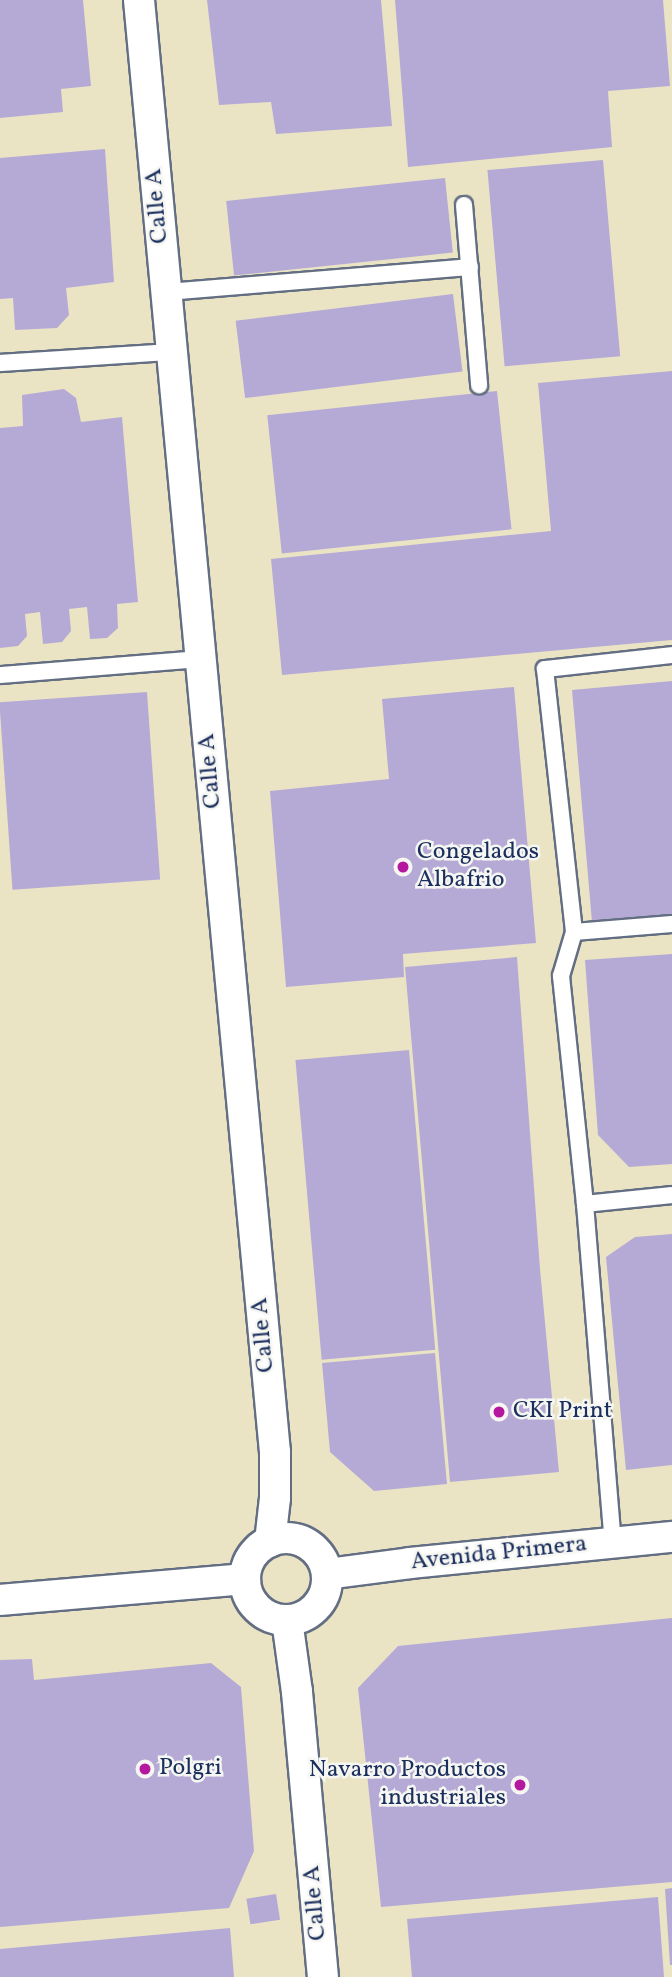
<!DOCTYPE html>
<style>
body{margin:0}
#map{position:relative;width:672px;height:1977px;overflow:hidden;background:#eae4c5;font-family:Vollkorn,serif}
div>[style]{position:absolute}
.building>*{inset:0;background:#b5aad5;transform-origin:0 0}
.roads{filter:drop-shadow(2px 0 #636e82) drop-shadow(-2px 0 #636e82) drop-shadow(0 2px #636e82) drop-shadow(0 -2px #636e82)}
.lane>*{height:16px;margin:-8px;padding:0 8px;transform-origin:8px;border-radius:8px;background:#fff}
.street>*{height:30px;margin:-15px;padding:0 15px;transform-origin:15px;border-radius:15px;background:#fff}
.street>.ring{margin:-15px;padding:0;box-sizing:content-box;background:none;border:30px solid #fff;border-radius:50%}
.dots>*{width:19px;height:19px;translate:-50% -50%;box-sizing:border-box;border:4px solid #f6f6f2;border-radius:50%}
span{translate:-50% -50%;white-space:nowrap;text-align:center;line-height:1.15;-webkit-text-stroke:5px #f6f6f2;paint-order:stroke}
.street-label{font-size:24px;color:#1b2f5e}
.poi-label{font-size:24px;color:#1b2f5e}
.left{translate:0 -50%;text-align:left}
.right{translate:-100% -50%;text-align:right}
</style>
<div id="map">
<div class="building">
<i style="clip-path:polygon(0 0,83px 0,91px 86px,61px 89px,63px 112px,0 118px)"></i>
<i style="clip-path:polygon(207px 0,381px 0,392px 126px,276px 134px,271px 102px,219px 105px)"></i>
<i style="clip-path:polygon(395px 0,663px 0,670px 86px,608px 91px,612px 147px,408px 167px)"></i>
<i style="clip-path:polygon(105px 149px,114px 282px,66px 288px,69px 315px,57px 328px,15px 330px,13px 298px,0 299px,0 158px)"></i>
<i style="left:603px;top:160px;width:197px;height:116px;rotate:85deg"></i>
<i style="left:445px;top:178px;width:75px;height:220px;rotate:84deg"></i>
<i style="left:453px;top:294px;width:78px;height:219px;rotate:83deg"></i>
<i style="clip-path:polygon(672px 371px,672px 640px,282px 675px,271px 559px,551px 531px,538px 383px)"></i>
<i style="clip-path:polygon(64px 389px,76px 398px,81px 422px,122px 417px,138px 602px,117px 604px,118px 628px,107px 638px,90px 639px,87px 607px,69px 609px,71px 631px,62px 642px,43px 644px,40px 612px,25px 614px,27px 636px,18px 646px,0 648px,0 428px,23px 426px,22px 395px)"></i>
<i style="left:497px;top:391px;width:139px;height:231px;rotate:84deg"></i>
<i style="clip-path:polygon(672px 681px,672px 915px,592px 922px,572px 690px)"></i>
<i style="clip-path:polygon(514px 687px,536px 943px,403px 954px,404px 977px,286px 987px,270px 791px,389px 779px,382px 699px)"></i>
<i style="left:147px;top:692px;width:188px;height:148px;rotate:86deg"></i>
<i style="clip-path:polygon(672px 954px,672px 1164px,629px 1167px,598px 1135px,585px 960px)"></i>
<i style="clip-path:polygon(517px 957px,540px 1269px,559px 1472px,450px 1482px,405px 967px)"></i>
<i style="left:409px;top:1050px;width:301px;height:114px;rotate:85deg"></i>
<i style="clip-path:polygon(672px 1234px,672px 1465px,626px 1470px,606px 1257px,635px 1237px)"></i>
<i style="clip-path:polygon(435px 1353px,447px 1484px,374px 1491px,330px 1452px,322px 1363px)"></i>
<i style="clip-path:polygon(672px 1618px,672px 1882px,381px 1907px,358px 1688px,398px 1646px)"></i>
<i style="clip-path:polygon(32px 1659px,34px 1680px,211px 1663px,241px 1687px,254px 1851px,229px 1908px,0 1927px,0 1660px)"></i>
<i style="clip-path:polygon(672px 1888px,672px 1965px,670px 1965px,665px 1889px)"></i>
<i style="left:276px;top:1894px;width:26px;height:30px;rotate:81deg"></i>
<i style="clip-path:polygon(658px 1897px,664px 1977px,412px 1977px,407px 1919px)"></i>
<i style="clip-path:polygon(230px 1928px,234px 1977px,0 1977px,0 1949px)"></i>
</div>
<div class="roads">
<div class="lane">
<i style="left:464px;top:205px;width:181px;rotate:85.2deg"></i>
<i style="left:166px;top:292px;width:305px;rotate:-4.7deg"></i>
<i style="left:0;top:363px;width:172px;rotate:-3.7deg"></i>
<i style="left:672px;top:655px;width:128px;rotate:173.7deg"></i>
<i style="left:545px;top:669px;width:265px;rotate:83.7deg"></i>
<i style="left:574px;top:932px;width:98px;rotate:-4.7deg"></i>
<i style="left:0;top:675px;width:202px;rotate:-4.6deg"></i>
<i style="left:574px;top:932px;width:46px;rotate:106.5deg"></i>
<i style="left:561px;top:976px;width:229px;rotate:84deg"></i>
<i style="left:585px;top:1204px;width:340px;rotate:85.3deg"></i>
<i style="left:585px;top:1204px;width:87px;rotate:-5.9deg"></i>
</div>
<div class="street">
<i style="left:139px;top:0;width:1458px;rotate:84.65deg"></i>
<i style="left:275px;top:1452px;width:46px;rotate:90deg"></i>
<i style="left:275px;top:1498px;width:44px;rotate:96.5deg"></i>
<i class="ring" style="left:245px;top:1538px;width:52px;height:52px"></i>
<i style="left:327px;top:1574px;width:84px;rotate:-7.5deg"></i>
<i style="left:410px;top:1563px;width:263px;rotate:-5.7deg"></i>
<i style="left:0;top:1600px;width:246px;rotate:-4.9deg"></i>
<i style="left:287px;top:1620px;width:73px;rotate:82.1deg"></i>
<i style="left:297px;top:1692px;width:286px;rotate:84.8deg"></i>
</div>
</div>
<div class="dots">
<i style="left:403px;top:867px;background:#b5179e"></i>
<i style="left:499px;top:1412px;background:#b5179e"></i>
<i style="left:145px;top:1769px;background:#b5179e"></i>
<i style="left:520px;top:1785px;background:#b5179e"></i>
</div>
<div class="street-label">
<span style="left:158px;top:206px;rotate:-95deg">Calle A</span>
<span style="left:211px;top:771px;rotate:-95deg">Calle A</span>
<span style="left:264px;top:1335px;rotate:-95deg">Calle A</span>
<span style="left:499px;top:1554px;rotate:-6deg">Avenida Primera</span>
<span style="left:316px;top:1903px;rotate:-95deg">Calle A</span>
</div>
<div class="poi-label">
<span class="left" style="left:417px;top:867px">Congelados<br>Albafrio</span>
<span class="left" style="left:513px;top:1412px">CKI Print</span>
<span class="left" style="left:159px;top:1769px">Polgri</span>
<span class="right" style="left:506px;top:1785px">Navarro Productos<br>industriales</span>
</div>
</div>
